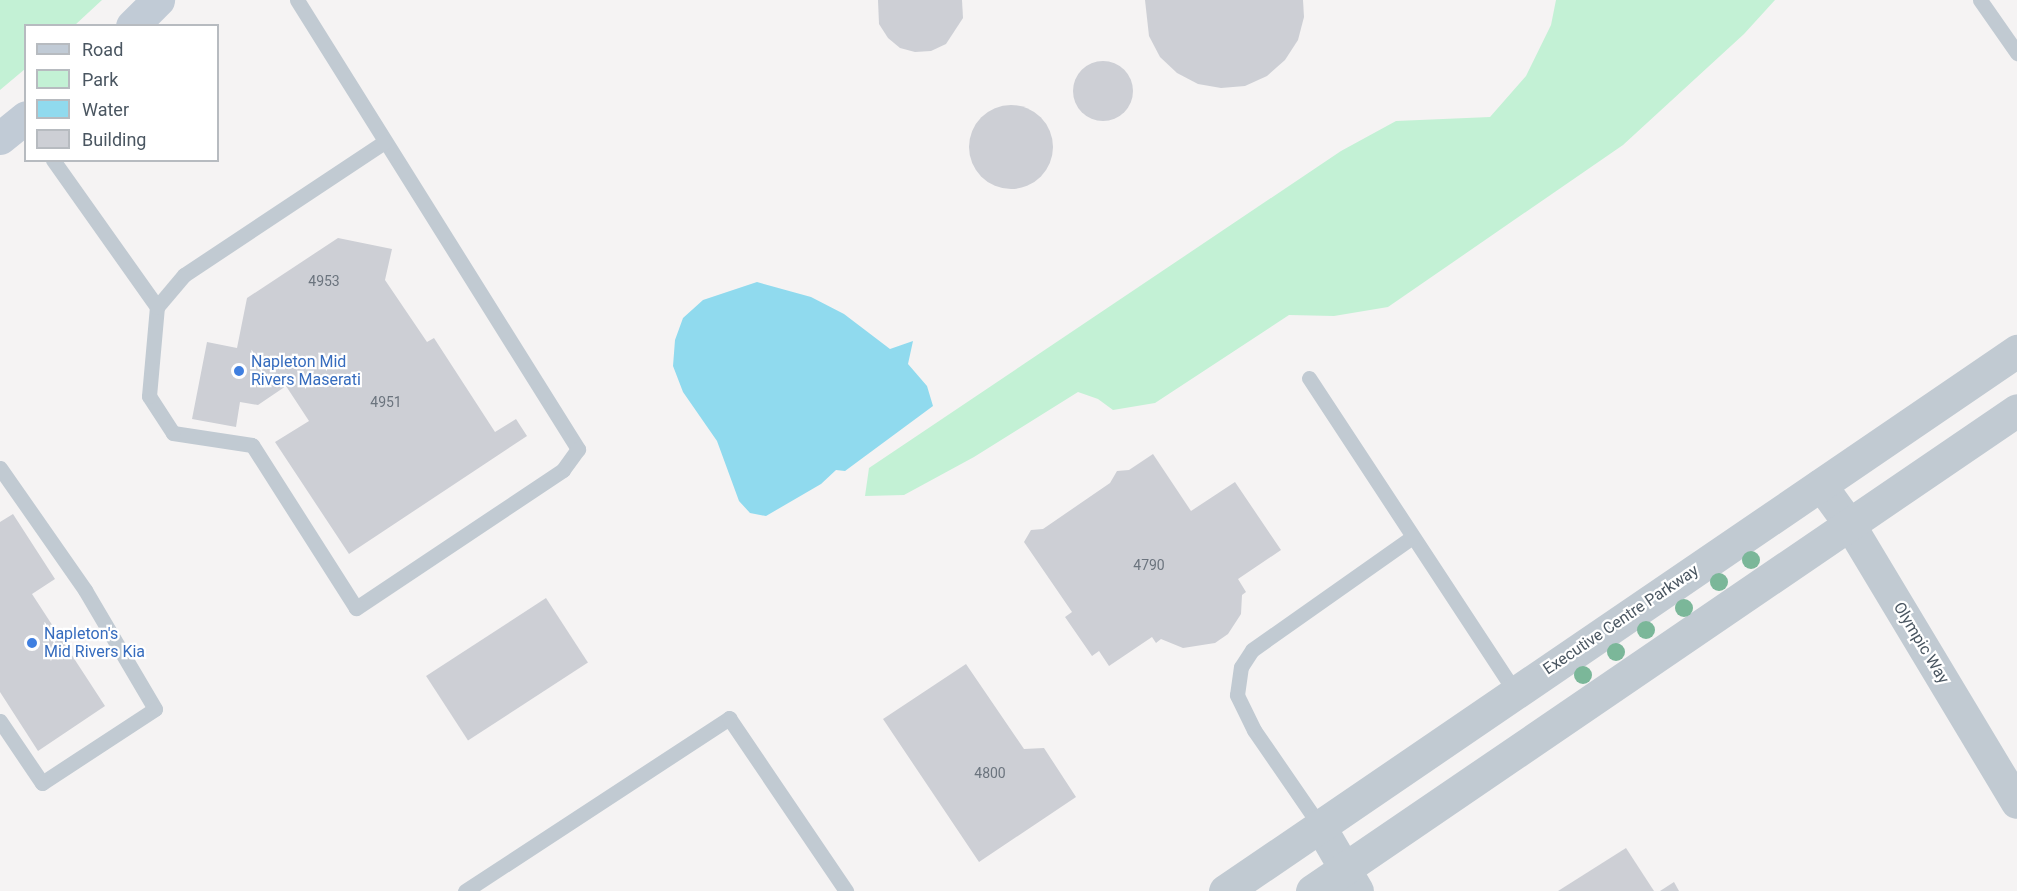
<!DOCTYPE html>
<style>
body{margin:0}
#map{position:relative;width:2017px;height:891px;overflow:hidden;background:#f5f3f3;font-family:Roboto,sans-serif}
div>[style]{position:absolute}
.green>*{inset:0;background:#c3f1d5}
.water>*{inset:0;background:#90daee}
.building>*{inset:0;background:#cdcfd5;transform-origin:0 0}
.round{border-radius:50%}
.service>*{height:15px;margin:-7.5px;padding:0 7.5px;transform-origin:7.5px;border-radius:7.5px;background:#c1cad2}
.minor>*{height:32px;margin:-16px;padding:0 16px;transform-origin:16px;border-radius:16px;background:#c1cad2}
.tertiary>*{height:33px;margin:-16.5px;padding:0 16.5px;transform-origin:16.5px;border-radius:16.5px;background:#c1cad2}
.secondary>*{height:33px;margin:-16.5px;padding:0 16.5px;transform-origin:16.5px;border-radius:16.5px;background:#c1cbd6}
.trees>*{width:18px;height:18px;margin:-9px;border-radius:50%;background:#7bb799}
.dots>*{width:16px;height:16px;translate:-50% -50%;box-sizing:border-box;border:3px solid #fff;border-radius:50%}
span{translate:-50% -50%;white-space:nowrap;text-align:center;line-height:1.15;-webkit-text-stroke:4.5px #fff;paint-order:stroke}
.number-label{font-size:14px;color:#6b747e}
.number-label span{-webkit-text-stroke-width:0}
.shop-label{font-size:16px;color:#366cbe}
.left{translate:0 -50%;text-align:left}
.street-label{font-size:16px;color:#4a5661}
.legend{position:absolute;left:24px;top:24px;width:195px;height:138px;box-sizing:border-box;background:#fff;border:2px solid #b7bbc0;margin:0;padding:8px 10px;list-style:none;font-size:18px;color:#4a5661}
.legend li{display:flex;align-items:center;gap:12px;height:30px}
.legend b{width:30px;border:2px solid #b7bbc0}
</style>
<div id="map">
<div class="green">
<i style="clip-path:polygon(0 0,102px 0,75px 25px,26px 26px,25px 69px,0 90px)"></i>
<i style="clip-path:polygon(1556px 0,1775px 0,1744px 34px,1623px 145px,1388px 307px,1334px 316px,1289px 315px,1155px 403px,1113px 410px,1098px 399px,1078px 392px,974px 457px,904px 495px,865px 496px,869px 468px,1341px 151px,1396px 121px,1490px 117px,1526px 76px,1551px 25px)"></i>
</div>
<div class="water">
<i style="clip-path:polygon(757px 282px,811px 297px,844px 314px,890px 349px,913px 341px,908px 364px,927px 386px,933px 406px,845px 471px,836px 470px,821px 484px,766px 516px,750px 513px,739px 501px,717px 441px,683px 392px,673px 366px,675px 340px,683px 318px,703px 300px)"></i>
</div>
<div class="building">
<i style="clip-path:polygon(878px 0,962px 0,963px 18px,946px 44px,931px 51px,915px 52px,900px 48px,888px 38px,879px 24px)"></i>
<i style="clip-path:polygon(1145px 0,1303px 0,1304px 17px,1298px 40px,1285px 60px,1267px 76px,1245px 86px,1221px 88px,1198px 84px,1177px 73px,1160px 57px,1149px 36px)"></i>
<i class="round" style="left:1073px;top:61px;width:60px;height:60px"></i>
<i class="round" style="left:969px;top:105px;width:84px;height:84px"></i>
<i style="clip-path:polygon(338px 238px,392px 249px,385px 280px,427px 342px,434px 338px,495px 432px,516px 419px,527px 436px,349px 554px,275px 442px,309px 421px,286px 386px,258px 405px,240px 402px,236px 427px,192px 419px,207px 342px,237px 348px,247px 298px)"></i>
<i style="clip-path:polygon(1153px 454px,1191px 511px,1235px 482px,1281px 550px,1238px 579px,1246px 592px,1242px 595px,1241px 614px,1228px 634px,1215px 643px,1183px 648px,1161px 639px,1156px 643px,1152px 637px,1109px 666px,1099px 651px,1092px 656px,1065px 617px,1072px 612px,1024px 542px,1031px 530px,1043px 529px,1110px 483px,1117px 471px,1129px 470px)"></i>
<i style="clip-path:polygon(13px 514px,55px 579px,32px 594px,105px 706px,38px 751px,0 692px,0 522px)"></i>
<i style="left:546px;top:598px;width:77px;height:143px;rotate:57deg"></i>
<i style="clip-path:polygon(966px 664px,1024px 749px,1044px 748px,1076px 797px,979px 862px,883px 719px)"></i>
<i style="clip-path:polygon(1626px 848px,1654px 891px,1558px 891px)"></i>
<i style="clip-path:polygon(1674px 882px,1679px 891px,1660px 891px)"></i>
</div>
<div class="service">
<i style="left:297px;top:0;width:530px;rotate:57.96deg"></i>
<i style="left:578px;top:449px;width:26px;rotate:126deg"></i>
<i style="left:563px;top:470px;width:249px;rotate:146.3deg"></i>
<i style="left:356px;top:608px;width:193px;rotate:-122.5deg"></i>
<i style="left:252px;top:445px;width:80px;rotate:-171.4deg"></i>
<i style="left:173px;top:433px;width:44px;rotate:-123deg"></i>
<i style="left:149px;top:396px;width:89px;rotate:-84.9deg"></i>
<i style="left:157px;top:307px;width:42px;rotate:-49.8deg"></i>
<i style="left:184px;top:275px;width:240px;rotate:-33.6deg"></i>
<i style="left:1980px;top:0;width:65px;rotate:55.1deg"></i>
<i style="left:53px;top:160px;width:180px;rotate:54.7deg"></i>
<i style="left:1309px;top:378px;width:376px;rotate:56.7deg"></i>
<i style="left:0;top:468px;width:149px;rotate:55.1deg"></i>
<i style="left:85px;top:590px;width:138px;rotate:59.5deg"></i>
<i style="left:155px;top:709px;width:135px;rotate:146.8deg"></i>
<i style="left:42px;top:783px;width:75px;rotate:-124.1deg"></i>
<i style="left:1320px;top:826px;width:116px;rotate:-124.5deg"></i>
<i style="left:1254px;top:730px;width:39px;rotate:-116deg"></i>
<i style="left:1237px;top:695px;width:28px;rotate:-82deg"></i>
<i style="left:1241px;top:667px;width:20px;rotate:-57deg"></i>
<i style="left:1252px;top:650px;width:196px;rotate:-35.2deg"></i>
<i style="left:465px;top:891px;width:316px;rotate:-33.2deg"></i>
<i style="left:729px;top:718px;width:209px;rotate:55.9deg"></i>
</div>
<div class="minor">
<i style="left:1821px;top:485px;width:49px;rotate:54.1deg"></i>
<i style="left:1850px;top:525px;width:324px;rotate:59deg"></i>
<i style="left:1320px;top:826px;width:75px;rotate:59.7deg"></i>
</div>
<div class="tertiary">
<i style="left:1225px;top:891px;width:959px;rotate:-34.29deg"></i>
<i style="left:1312px;top:891px;width:853px;rotate:-34.3deg"></i>
</div>
<div class="secondary">
<i style="left:132px;top:26px;width:37px;rotate:-45deg"></i>
<i style="left:0;top:138px;width:33px;rotate:-39deg"></i>
</div>
<div class="trees">
<i style="left:1751px;top:560px"></i>
<i style="left:1719px;top:582px"></i>
<i style="left:1684px;top:608px"></i>
<i style="left:1646px;top:630px"></i>
<i style="left:1616px;top:652px"></i>
<i style="left:1583px;top:675px"></i>
</div>
<div class="dots">
<i style="left:239px;top:371px;background:#3f7fe0"></i>
<i style="left:32px;top:643px;background:#3f7fe0"></i>
</div>
<div class="number-label">
<span style="left:324px;top:281px">4953</span>
<span style="left:386px;top:402px">4951</span>
<span style="left:1149px;top:565px">4790</span>
<span style="left:990px;top:773px">4800</span>
</div>
<div class="shop-label">
<span class="left" style="left:251px;top:371px">Napleton Mid<br>Rivers Maserati</span>
<span class="left" style="left:44px;top:643px">Napleton's<br>Mid Rivers Kia</span>
</div>
<div class="street-label">
<span style="left:1621px;top:620px;rotate:-34deg">Executive Centre Parkway</span>
<span style="left:1921px;top:643px;rotate:59deg">Olympic Way</span>
</div>
<ul class="legend">
<li><b style="height:8px;background:#c1cbd6"></b>Road</li>
<li><b style="height:16px;background:#c3f1d5"></b>Park</li>
<li><b style="height:16px;background:#90daee"></b>Water</li>
<li><b style="height:16px;background:#cdcfd5"></b>Building</li>
</ul>
</div>
